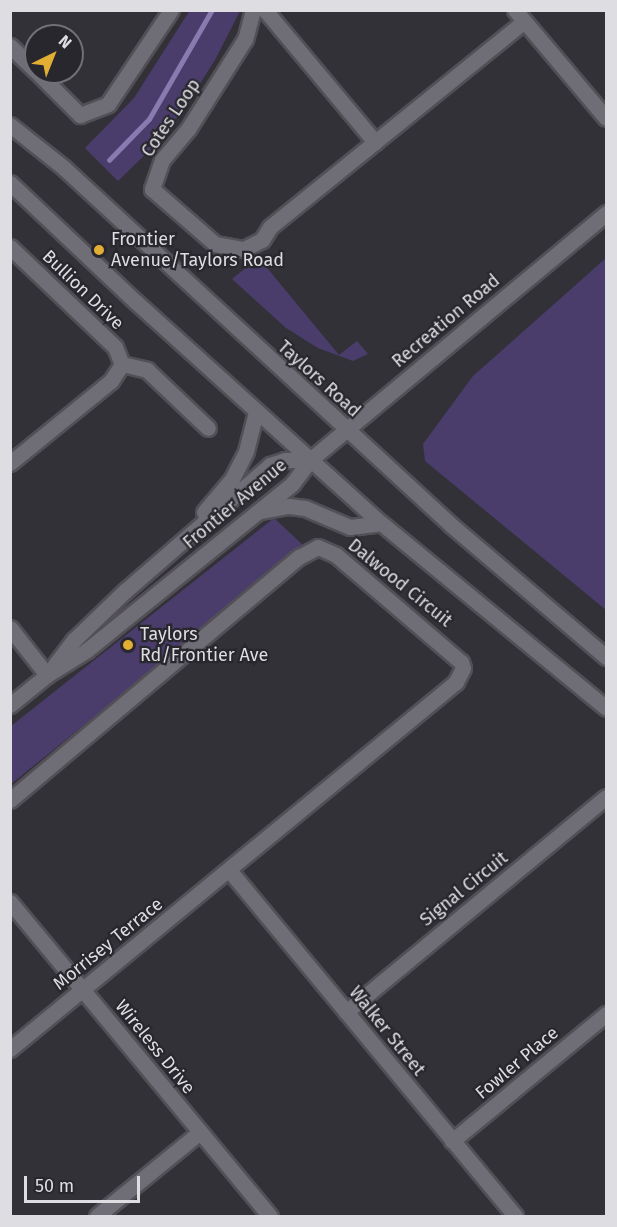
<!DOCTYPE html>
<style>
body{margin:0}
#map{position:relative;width:617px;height:1227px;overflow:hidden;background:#333138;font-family:"Fira Sans",sans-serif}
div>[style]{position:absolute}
.green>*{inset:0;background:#4a3d6c}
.stream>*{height:4.5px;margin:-2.25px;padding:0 2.25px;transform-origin:2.25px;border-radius:2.25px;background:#887bb0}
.roads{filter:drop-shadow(2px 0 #525056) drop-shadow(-2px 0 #525056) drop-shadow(0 2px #525056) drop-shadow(0 -2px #525056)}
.minor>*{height:15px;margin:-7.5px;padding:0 7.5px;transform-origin:7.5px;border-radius:7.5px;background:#6f6d75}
.dots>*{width:16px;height:16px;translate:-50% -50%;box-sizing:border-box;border:3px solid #29272e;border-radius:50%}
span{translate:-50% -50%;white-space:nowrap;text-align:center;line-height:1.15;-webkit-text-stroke:4.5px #29272e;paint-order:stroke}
.street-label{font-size:18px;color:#dedee2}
.poi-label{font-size:18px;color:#dedee2}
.left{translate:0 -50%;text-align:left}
.frame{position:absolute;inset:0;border:12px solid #dedee2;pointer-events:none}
.north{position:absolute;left:24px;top:24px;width:60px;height:60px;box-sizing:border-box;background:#29272e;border:2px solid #717076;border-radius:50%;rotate:43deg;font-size:16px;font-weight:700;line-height:24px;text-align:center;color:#dedee2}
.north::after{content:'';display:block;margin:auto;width:21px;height:27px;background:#e2af34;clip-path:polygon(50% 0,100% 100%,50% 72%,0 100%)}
.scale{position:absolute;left:24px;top:1176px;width:116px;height:27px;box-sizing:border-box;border:3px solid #dedee2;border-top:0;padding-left:8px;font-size:18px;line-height:21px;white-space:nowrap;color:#dedee2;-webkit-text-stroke:4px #29272e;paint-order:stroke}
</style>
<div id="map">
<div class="green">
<i style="clip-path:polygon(190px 10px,240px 11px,215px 60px,185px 107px,155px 145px,118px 181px,85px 148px,134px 98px)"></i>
<i style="clip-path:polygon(606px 258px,606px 610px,425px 461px,423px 444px,473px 376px)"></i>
<i style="clip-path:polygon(253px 262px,263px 263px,339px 355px,357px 341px,368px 354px,353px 361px,318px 348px,286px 328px,232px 279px)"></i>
<i style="clip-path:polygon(274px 518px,305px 547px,11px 784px,11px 726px)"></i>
</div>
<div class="stream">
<i style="left:109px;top:160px;width:57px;rotate:-45.7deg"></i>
<i style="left:149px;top:119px;width:126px;rotate:-60deg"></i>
</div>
<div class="roads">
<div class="minor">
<i style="left:253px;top:10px;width:30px;rotate:105deg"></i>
<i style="left:245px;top:39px;width:107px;rotate:122.3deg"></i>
<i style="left:188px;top:129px;width:40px;rotate:130deg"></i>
<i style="left:162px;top:160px;width:31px;rotate:109deg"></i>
<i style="left:152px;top:189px;width:84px;rotate:41.1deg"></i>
<i style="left:215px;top:244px;width:29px;rotate:10deg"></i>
<i style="left:244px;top:249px;width:20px;rotate:-27deg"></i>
<i style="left:262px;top:240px;width:15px;rotate:-58deg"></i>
<i style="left:270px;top:227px;width:327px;rotate:-39deg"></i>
<i style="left:265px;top:10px;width:172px;rotate:50.2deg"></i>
<i style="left:515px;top:10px;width:141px;rotate:49.9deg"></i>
<i style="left:10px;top:46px;width:36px;rotate:44deg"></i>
<i style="left:37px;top:72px;width:61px;rotate:45deg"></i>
<i style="left:80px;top:115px;width:30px;rotate:-21deg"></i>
<i style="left:108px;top:104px;width:113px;rotate:-56.2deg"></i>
<i style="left:10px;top:125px;width:69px;rotate:38.5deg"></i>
<i style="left:64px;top:168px;width:527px;rotate:42.69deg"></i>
<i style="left:451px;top:525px;width:204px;rotate:40.4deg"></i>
<i style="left:10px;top:183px;width:173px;rotate:43.4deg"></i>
<i style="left:136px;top:302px;width:330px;rotate:42.1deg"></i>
<i style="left:381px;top:523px;width:291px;rotate:39.4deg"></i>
<i style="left:10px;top:247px;width:145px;rotate:43.6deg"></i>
<i style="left:115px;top:347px;width:18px;rotate:68deg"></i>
<i style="left:122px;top:364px;width:26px;rotate:13deg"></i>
<i style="left:147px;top:370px;width:84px;rotate:43.6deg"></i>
<i style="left:10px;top:463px;width:130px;rotate:-39.1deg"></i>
<i style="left:111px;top:381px;width:20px;rotate:-57deg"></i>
<i style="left:260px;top:511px;width:29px;rotate:-10deg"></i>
<i style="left:289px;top:506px;width:16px;rotate:7deg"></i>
<i style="left:305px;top:508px;width:49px;rotate:22.9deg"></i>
<i style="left:350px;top:527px;width:31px;rotate:-7deg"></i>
<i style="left:204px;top:512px;width:43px;rotate:-49.7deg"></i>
<i style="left:232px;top:479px;width:31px;rotate:-63deg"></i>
<i style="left:246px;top:451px;width:40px;rotate:-75.6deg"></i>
<i style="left:10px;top:628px;width:60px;rotate:51.8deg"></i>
<i style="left:51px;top:670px;width:38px;rotate:-53deg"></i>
<i style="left:74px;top:640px;width:71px;rotate:-43.9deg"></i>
<i style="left:125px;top:591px;width:192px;rotate:-41deg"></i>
<i style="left:270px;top:465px;width:16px;rotate:-18deg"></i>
<i style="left:285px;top:460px;width:25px"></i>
<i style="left:10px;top:705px;width:48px;rotate:-39deg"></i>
<i style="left:47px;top:675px;width:47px;rotate:-32deg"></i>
<i style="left:87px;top:650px;width:264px;rotate:-39deg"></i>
<i style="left:292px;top:484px;width:30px;rotate:-53deg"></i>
<i style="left:310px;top:460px;width:386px;rotate:-39.8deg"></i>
<i style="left:10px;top:800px;width:378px;rotate:-40.1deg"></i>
<i style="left:299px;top:557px;width:21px;rotate:-28deg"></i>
<i style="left:318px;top:547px;width:20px;rotate:24deg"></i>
<i style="left:336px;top:555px;width:165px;rotate:40.6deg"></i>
<i style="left:461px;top:662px;width:6px;rotate:72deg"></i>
<i style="left:463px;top:668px;width:16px;rotate:117deg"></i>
<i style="left:456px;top:682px;width:578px;rotate:140.55deg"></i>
<i style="left:229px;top:870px;width:449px;rotate:50.4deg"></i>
<i style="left:10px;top:902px;width:408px;rotate:50.4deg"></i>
<i style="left:346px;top:1012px;width:337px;rotate:-39.6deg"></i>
<i style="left:452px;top:1141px;width:200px;rotate:-39.5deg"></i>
<i style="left:97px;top:1216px;width:133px;rotate:-39.2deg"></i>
</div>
</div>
<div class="dots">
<i style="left:99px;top:250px;background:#e2af34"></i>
<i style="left:128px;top:645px;background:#e2af34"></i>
</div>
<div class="street-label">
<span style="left:171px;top:118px;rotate:-56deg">Cotes Loop</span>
<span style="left:83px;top:290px;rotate:44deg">Bullion Drive</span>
<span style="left:446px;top:321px;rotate:-40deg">Recreation Road</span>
<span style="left:319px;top:379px;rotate:42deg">Taylors Road</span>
<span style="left:235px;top:504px;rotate:-40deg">Frontier Avenue</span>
<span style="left:400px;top:583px;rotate:39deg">Dalwood Circuit</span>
<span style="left:464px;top:889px;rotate:-39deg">Signal Circuit</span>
<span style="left:108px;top:944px;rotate:-39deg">Morrisey Terrace</span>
<span style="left:387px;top:1031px;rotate:51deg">Walker Street</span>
<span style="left:155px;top:1047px;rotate:51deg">Wireless Drive</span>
<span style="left:517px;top:1063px;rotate:-40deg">Fowler Place</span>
</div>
<div class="poi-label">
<span class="left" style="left:111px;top:250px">Frontier<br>Avenue/Taylors Road</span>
<span class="left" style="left:140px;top:645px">Taylors<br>Rd/Frontier Ave</span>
</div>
<div class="frame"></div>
<div class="north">N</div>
<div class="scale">50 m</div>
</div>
